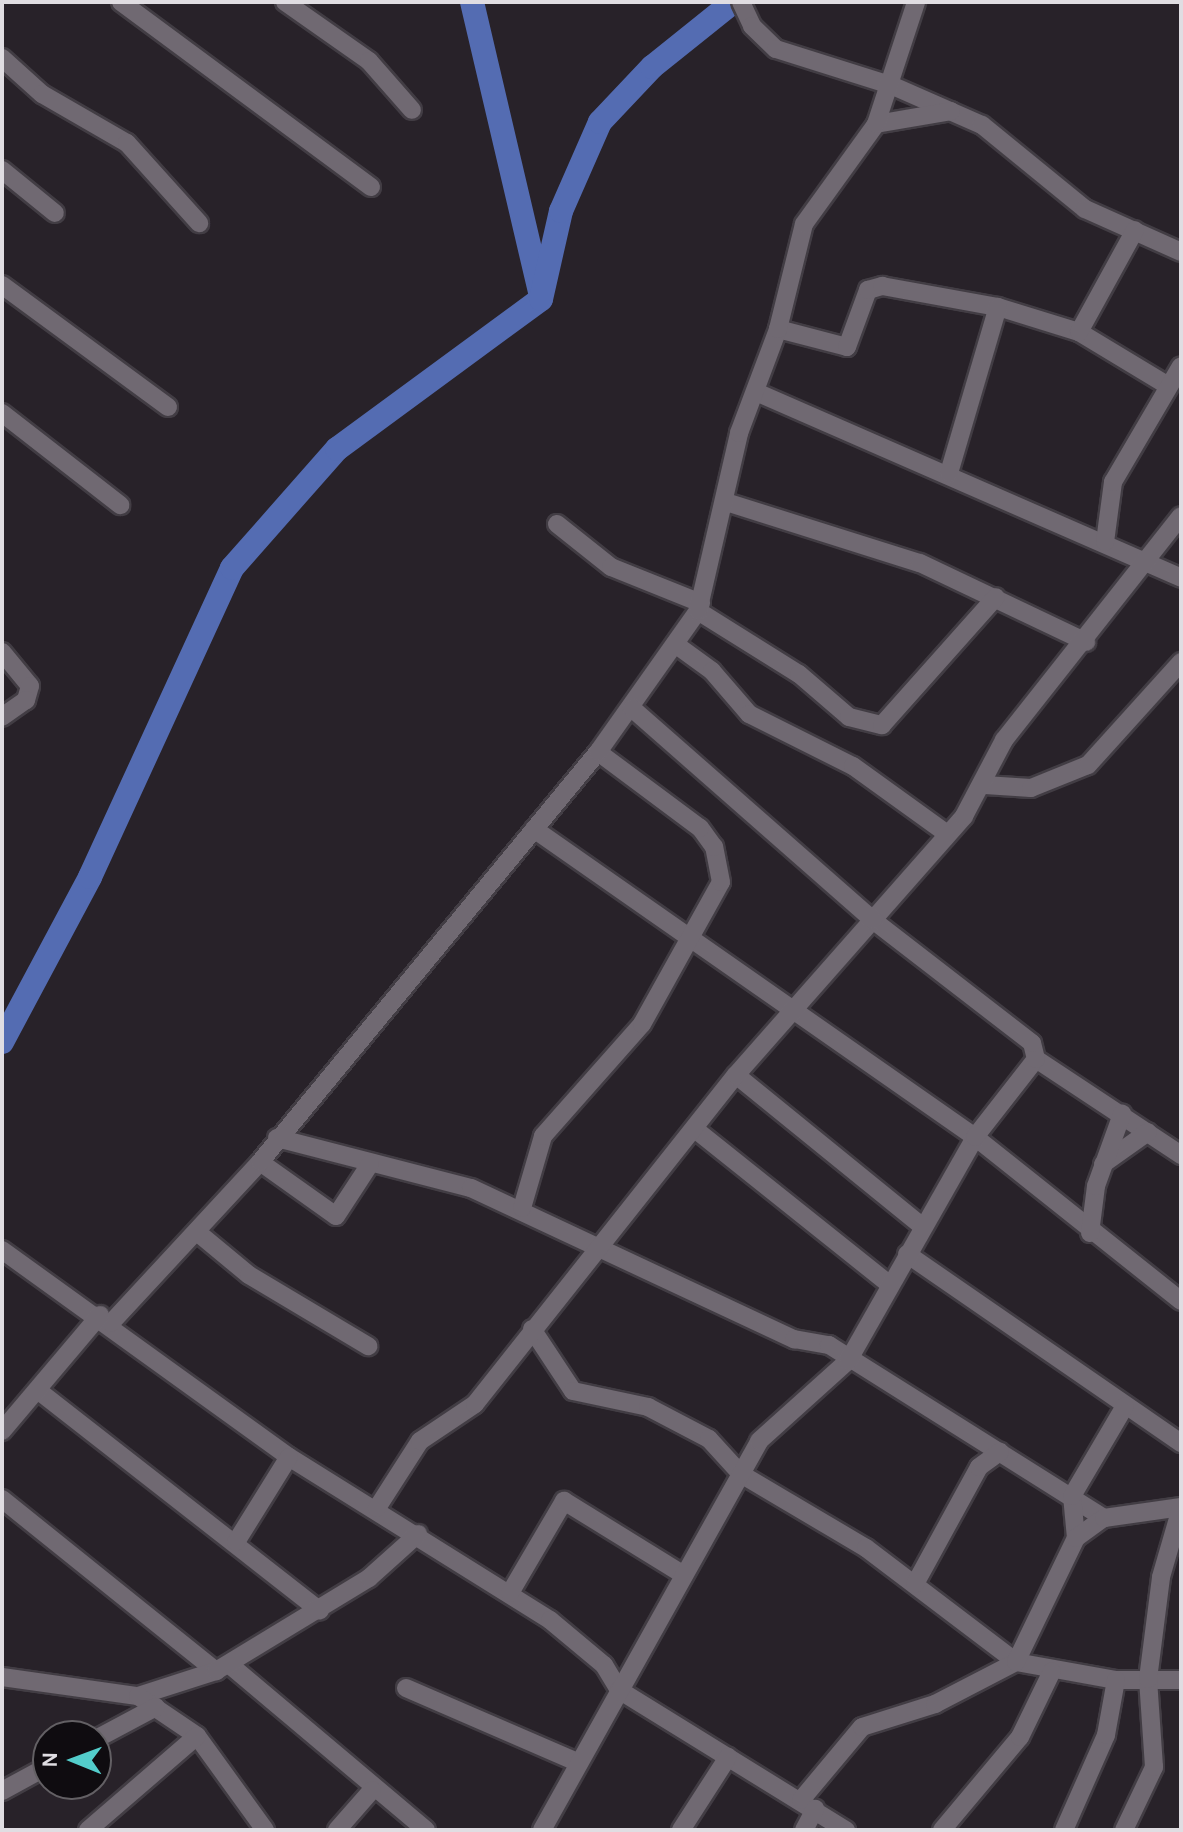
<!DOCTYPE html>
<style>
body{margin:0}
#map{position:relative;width:1183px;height:1832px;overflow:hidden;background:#282229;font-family:Karla,sans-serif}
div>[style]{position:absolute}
.river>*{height:24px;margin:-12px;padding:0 12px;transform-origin:12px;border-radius:12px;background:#546cb2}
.roads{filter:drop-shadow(2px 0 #423d44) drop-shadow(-2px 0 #423d44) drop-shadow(0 2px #423d44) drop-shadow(0 -2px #423d44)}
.minor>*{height:18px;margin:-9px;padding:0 9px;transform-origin:9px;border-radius:9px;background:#706972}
span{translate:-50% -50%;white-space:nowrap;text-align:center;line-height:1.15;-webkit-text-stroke:8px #0f0c10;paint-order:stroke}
.frame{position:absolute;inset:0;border:4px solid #e0dde2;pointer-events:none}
.north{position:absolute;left:32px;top:1720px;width:80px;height:80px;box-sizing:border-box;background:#0f0c10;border:2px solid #636064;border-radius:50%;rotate:271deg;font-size:22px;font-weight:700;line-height:32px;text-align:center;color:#e0dde2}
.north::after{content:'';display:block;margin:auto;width:28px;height:36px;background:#53cdcb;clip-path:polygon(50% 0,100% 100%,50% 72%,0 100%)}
</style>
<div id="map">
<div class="river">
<i style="left:472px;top:2px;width:298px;rotate:76.8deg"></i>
<i style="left:2px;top:1042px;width:187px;rotate:-61.9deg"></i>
<i style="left:90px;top:877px;width:340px;rotate:-65.3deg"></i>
<i style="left:232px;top:568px;width:159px;rotate:-48.6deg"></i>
<i style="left:337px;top:449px;width:253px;rotate:-36.3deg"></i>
<i style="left:541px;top:299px;width:90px;rotate:-77.2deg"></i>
<i style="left:561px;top:211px;width:97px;rotate:-66.3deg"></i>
<i style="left:600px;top:122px;width:76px;rotate:-46.6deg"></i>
<i style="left:652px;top:67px;width:104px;rotate:-38.7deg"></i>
</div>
<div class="roads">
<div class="minor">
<i style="left:121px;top:2px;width:311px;rotate:36.5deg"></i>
<i style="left:285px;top:2px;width:103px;rotate:35.1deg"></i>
<i style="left:369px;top:61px;width:65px;rotate:48.7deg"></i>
<i style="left:741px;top:2px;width:26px;rotate:65deg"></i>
<i style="left:752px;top:26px;width:33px;rotate:44deg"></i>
<i style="left:776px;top:49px;width:123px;rotate:17.5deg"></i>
<i style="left:893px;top:86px;width:97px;rotate:23.7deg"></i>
<i style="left:982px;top:125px;width:133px;rotate:39.2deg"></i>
<i style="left:1085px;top:209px;width:105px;rotate:24.1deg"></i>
<i style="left:2px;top:58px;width:54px;rotate:42deg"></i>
<i style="left:42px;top:94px;width:98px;rotate:30deg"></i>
<i style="left:127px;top:143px;width:108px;rotate:48deg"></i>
<i style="left:876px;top:124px;width:76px;rotate:-9.8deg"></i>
<i style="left:2px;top:170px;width:68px;rotate:39.1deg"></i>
<i style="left:2px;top:285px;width:206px;rotate:36.3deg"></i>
<i style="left:778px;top:329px;width:71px;rotate:14.6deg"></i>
<i style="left:847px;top:347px;width:61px;rotate:-69.8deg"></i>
<i style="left:868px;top:290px;width:15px;rotate:-16deg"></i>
<i style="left:882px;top:286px;width:118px;rotate:10.3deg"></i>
<i style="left:998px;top:307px;width:85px;rotate:17.2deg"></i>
<i style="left:1079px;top:332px;width:103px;rotate:31.1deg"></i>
<i style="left:1079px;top:332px;width:116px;rotate:-61.2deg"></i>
<i style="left:756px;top:392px;width:464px;rotate:23.6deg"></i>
<i style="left:2px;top:413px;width:150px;rotate:37.9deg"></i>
<i style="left:949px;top:473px;width:173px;rotate:-73.6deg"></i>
<i style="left:726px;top:502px;width:203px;rotate:17.5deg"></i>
<i style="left:920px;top:563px;width:184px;rotate:25.4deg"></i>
<i style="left:557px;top:524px;width:69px;rotate:38.5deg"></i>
<i style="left:611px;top:567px;width:97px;rotate:21.8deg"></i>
<i style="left:1105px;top:542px;width:61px;rotate:-82.4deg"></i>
<i style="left:1113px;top:482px;width:134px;rotate:-59.6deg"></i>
<i style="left:698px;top:611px;width:119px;rotate:32deg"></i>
<i style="left:799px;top:674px;width:66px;rotate:40.7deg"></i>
<i style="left:849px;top:717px;width:34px;rotate:14deg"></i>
<i style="left:882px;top:725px;width:171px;rotate:-48.3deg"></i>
<i style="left:675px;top:644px;width:46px;rotate:36.1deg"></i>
<i style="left:712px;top:671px;width:57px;rotate:49.3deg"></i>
<i style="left:749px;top:714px;width:116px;rotate:26.6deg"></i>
<i style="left:853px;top:766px;width:115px;rotate:35.8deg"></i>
<i style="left:2px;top:652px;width:44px;rotate:50.5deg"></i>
<i style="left:30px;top:686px;width:15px;rotate:106deg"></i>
<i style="left:26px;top:700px;width:29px;rotate:145deg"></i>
<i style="left:985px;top:785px;width:46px;rotate:3.7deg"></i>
<i style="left:1031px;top:788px;width:61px;rotate:-22deg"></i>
<i style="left:1088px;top:765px;width:139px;rotate:-47.9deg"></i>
<i style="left:534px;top:829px;width:538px;rotate:34.93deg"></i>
<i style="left:975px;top:1137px;width:263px;rotate:38.5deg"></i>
<i style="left:1036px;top:1059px;width:174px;rotate:33.5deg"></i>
<i style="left:736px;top:1075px;width:240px;rotate:39.1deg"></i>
<i style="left:696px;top:1130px;width:246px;rotate:38.6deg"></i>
<i style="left:277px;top:1138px;width:200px;rotate:14.5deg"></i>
<i style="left:471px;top:1188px;width:357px;rotate:25.1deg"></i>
<i style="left:794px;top:1339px;width:36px;rotate:10deg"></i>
<i style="left:829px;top:1345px;width:325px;rotate:32.2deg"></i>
<i style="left:260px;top:1162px;width:93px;rotate:35.4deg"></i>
<i style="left:336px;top:1216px;width:62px;rotate:-56.8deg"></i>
<i style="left:1103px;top:1164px;width:55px;rotate:-35.4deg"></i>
<i style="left:522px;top:1208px;width:75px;rotate:-73.7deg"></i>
<i style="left:543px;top:1136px;width:149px;rotate:-48.5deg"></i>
<i style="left:642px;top:1024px;width:162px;rotate:-60.9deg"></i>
<i style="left:721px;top:882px;width:36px;rotate:-101deg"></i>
<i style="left:714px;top:847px;width:24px;rotate:-126deg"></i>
<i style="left:700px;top:828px;width:127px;rotate:-143.3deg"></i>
<i style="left:197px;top:1232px;width:67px;rotate:39.6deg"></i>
<i style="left:249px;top:1275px;width:139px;rotate:30.8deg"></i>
<i style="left:1090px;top:1233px;width:47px;rotate:-82.7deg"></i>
<i style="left:1096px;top:1186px;width:77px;rotate:-70.1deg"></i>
<i style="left:2px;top:1250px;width:354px;rotate:35.8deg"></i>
<i style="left:289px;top:1457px;width:308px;rotate:32deg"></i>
<i style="left:550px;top:1620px;width:70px;rotate:39.8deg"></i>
<i style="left:604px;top:1665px;width:29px;rotate:59deg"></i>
<i style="left:619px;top:1690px;width:267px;rotate:31.7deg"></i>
<i style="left:907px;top:1254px;width:333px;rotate:34.6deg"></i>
<i style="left:111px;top:1323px;width:219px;rotate:-47.2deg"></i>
<i style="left:260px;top:1162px;width:531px;rotate:-50.5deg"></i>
<i style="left:598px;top:752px;width:173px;rotate:-54.7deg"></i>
<i style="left:698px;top:611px;width:183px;rotate:-77deg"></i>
<i style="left:739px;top:433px;width:111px;rotate:-69.4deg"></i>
<i style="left:778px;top:329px;width:108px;rotate:-76.1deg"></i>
<i style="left:804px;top:224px;width:123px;rotate:-54.2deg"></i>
<i style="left:876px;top:124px;width:128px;rotate:-71.8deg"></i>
<i style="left:532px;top:1329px;width:74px;rotate:56.5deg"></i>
<i style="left:573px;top:1391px;width:77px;rotate:12deg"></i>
<i style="left:648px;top:1407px;width:69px;rotate:27.7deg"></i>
<i style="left:709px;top:1439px;width:47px;rotate:47.6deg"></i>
<i style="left:741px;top:1474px;width:145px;rotate:30.6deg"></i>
<i style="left:866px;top:1548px;width:188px;rotate:37.2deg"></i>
<i style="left:1016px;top:1662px;width:102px;rotate:10.2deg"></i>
<i style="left:1116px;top:1680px;width:65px"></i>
<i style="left:40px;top:1392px;width:355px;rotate:38deg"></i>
<i style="left:2px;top:1431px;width:152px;rotate:-49.8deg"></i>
<i style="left:2px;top:1499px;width:275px;rotate:38.8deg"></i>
<i style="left:377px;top:1508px;width:80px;rotate:-57.3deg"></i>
<i style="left:420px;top:1441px;width:66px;rotate:-33.9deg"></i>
<i style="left:475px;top:1404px;width:420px;rotate:-51.6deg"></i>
<i style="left:736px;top:1075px;width:345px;rotate:-48.6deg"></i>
<i style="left:964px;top:816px;width:86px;rotate:-62.2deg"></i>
<i style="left:1004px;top:740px;width:285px;rotate:-51.7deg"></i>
<i style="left:1076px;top:1538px;width:42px;rotate:-95.4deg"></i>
<i style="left:1072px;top:1496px;width:104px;rotate:-59.5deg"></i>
<i style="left:236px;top:1542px;width:100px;rotate:-58.1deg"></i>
<i style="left:915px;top:1584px;width:133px;rotate:-61.3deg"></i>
<i style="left:979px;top:1467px;width:26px;rotate:-36deg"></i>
<i style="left:510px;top:1593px;width:107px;rotate:-59.6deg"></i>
<i style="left:564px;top:1501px;width:135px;rotate:31.7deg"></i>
<i style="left:230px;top:1665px;width:256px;rotate:40.1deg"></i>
<i style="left:2px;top:1677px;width:137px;rotate:8deg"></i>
<i style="left:138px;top:1696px;width:82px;rotate:-17.8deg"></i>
<i style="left:216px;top:1671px;width:179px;rotate:-31.3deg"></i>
<i style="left:369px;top:1578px;width:66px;rotate:-41.9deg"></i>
<i style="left:406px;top:1688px;width:186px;rotate:23.4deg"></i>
<i style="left:138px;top:1696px;width:71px;rotate:34.1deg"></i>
<i style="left:197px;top:1736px;width:116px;rotate:54.1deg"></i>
<i style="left:96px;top:1739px;width:68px;rotate:-28.1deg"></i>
<i style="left:2px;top:1791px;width:52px;rotate:-28.5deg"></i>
<i style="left:801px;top:1800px;width:95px;rotate:-50.1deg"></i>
<i style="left:862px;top:1727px;width:77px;rotate:-17.5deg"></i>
<i style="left:935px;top:1704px;width:91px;rotate:-27.4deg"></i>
<i style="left:1016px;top:1662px;width:138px;rotate:-64.2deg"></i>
<i style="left:1076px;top:1538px;width:34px;rotate:-36deg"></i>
<i style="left:1104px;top:1518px;width:78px;rotate:-8.1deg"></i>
<i style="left:88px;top:1830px;width:144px;rotate:-40.8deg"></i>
<i style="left:337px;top:1830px;width:53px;rotate:-48.8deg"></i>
<i style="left:542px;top:1830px;width:445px;rotate:-60.8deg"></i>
<i style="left:759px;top:1441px;width:120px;rotate:-42deg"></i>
<i style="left:848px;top:1361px;width:257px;rotate:-60.4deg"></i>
<i style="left:975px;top:1137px;width:99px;rotate:-52deg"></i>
<i style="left:1036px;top:1059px;width:16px;rotate:-104deg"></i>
<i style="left:1032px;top:1043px;width:201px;rotate:-142.3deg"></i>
<i style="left:873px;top:920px;width:321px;rotate:-138.7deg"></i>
<i style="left:681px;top:1830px;width:87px;rotate:-57.2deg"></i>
<i style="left:804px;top:1830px;width:24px;rotate:-62deg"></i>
<i style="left:942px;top:1830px;width:121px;rotate:-50deg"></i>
<i style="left:1020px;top:1737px;width:73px;rotate:-64.1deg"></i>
<i style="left:1064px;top:1830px;width:104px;rotate:-66.1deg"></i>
<i style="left:1106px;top:1735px;width:56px;rotate:-79.7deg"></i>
<i style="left:1124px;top:1830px;width:70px;rotate:-64.5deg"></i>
<i style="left:1154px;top:1767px;width:88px;rotate:-93.9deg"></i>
<i style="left:1148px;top:1679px;width:103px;rotate:-82.7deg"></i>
<i style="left:1161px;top:1577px;width:72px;rotate:-73.8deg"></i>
</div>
</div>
<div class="frame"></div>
<div class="north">N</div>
</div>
